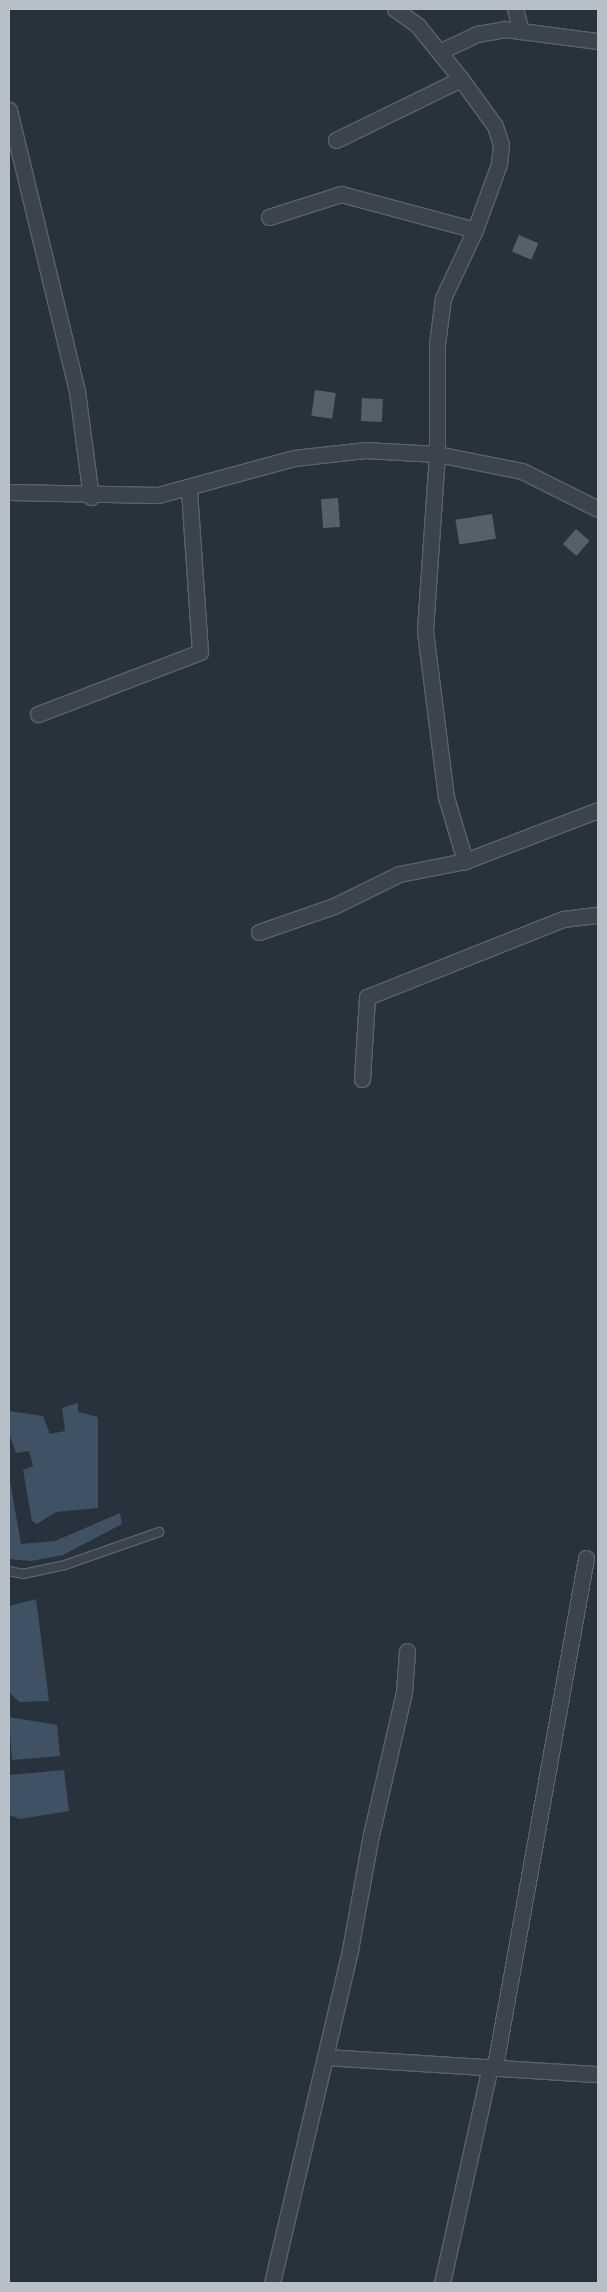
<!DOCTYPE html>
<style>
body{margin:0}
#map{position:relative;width:607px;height:2292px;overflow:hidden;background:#28323c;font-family:"PT Sans Narrow",sans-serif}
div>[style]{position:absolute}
.water>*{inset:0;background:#405163}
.building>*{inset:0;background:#55606b;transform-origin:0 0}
.roads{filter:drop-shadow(1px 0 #59626a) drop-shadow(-1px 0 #59626a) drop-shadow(0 1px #59626a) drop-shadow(0 -1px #59626a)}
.service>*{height:8px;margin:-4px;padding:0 4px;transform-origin:4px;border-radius:4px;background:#3b444c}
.minor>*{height:15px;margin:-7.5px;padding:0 7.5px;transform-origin:7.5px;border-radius:7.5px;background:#3b444c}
span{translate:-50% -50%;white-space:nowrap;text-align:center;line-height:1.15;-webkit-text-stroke:4.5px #202931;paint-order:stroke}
.frame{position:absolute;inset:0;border:10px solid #b7bfc7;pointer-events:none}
</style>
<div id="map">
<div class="water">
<i style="clip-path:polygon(78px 1403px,78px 1412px,98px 1417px,98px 1508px,56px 1512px,37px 1524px,32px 1521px,23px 1470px,33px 1466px,29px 1451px,16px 1453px,9px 1433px,9px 1411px,43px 1416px,50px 1434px,65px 1431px,62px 1408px)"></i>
<i style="clip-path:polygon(9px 1475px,21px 1544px,55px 1541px,120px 1513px,122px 1524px,63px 1555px,31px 1561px,9px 1559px)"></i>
<i style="clip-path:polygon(36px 1599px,49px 1701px,19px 1702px,9px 1692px,9px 1606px)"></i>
<i style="clip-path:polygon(9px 1717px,57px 1725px,60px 1756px,12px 1760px)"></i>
<i style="clip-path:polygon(64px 1770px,69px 1811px,20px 1819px,10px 1815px,9px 1775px)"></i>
</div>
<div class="building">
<i style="left:519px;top:235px;width:21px;height:18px;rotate:23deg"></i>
<i style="left:315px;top:390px;width:21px;height:26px;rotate:8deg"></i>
<i style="left:362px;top:398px;width:21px;height:23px;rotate:3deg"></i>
<i style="left:338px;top:498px;width:29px;height:17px;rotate:86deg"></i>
<i style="left:492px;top:514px;width:25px;height:37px;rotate:81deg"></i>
<i style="left:576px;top:529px;width:18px;height:20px;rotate:41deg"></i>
</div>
<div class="roads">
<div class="service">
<i style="left:9px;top:1571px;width:14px;rotate:12deg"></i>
<i style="left:23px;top:1574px;width:40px;rotate:-12deg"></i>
<i style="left:62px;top:1566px;width:103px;rotate:-19.3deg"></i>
</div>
<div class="minor">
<i style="left:395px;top:9px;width:29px;rotate:36deg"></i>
<i style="left:418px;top:26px;width:68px;rotate:50.9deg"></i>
<i style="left:461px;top:79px;width:58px;rotate:54.1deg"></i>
<i style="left:495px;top:126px;width:20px;rotate:72deg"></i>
<i style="left:501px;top:145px;width:19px;rotate:96deg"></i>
<i style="left:499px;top:164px;width:70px;rotate:110deg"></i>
<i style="left:475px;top:230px;width:75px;rotate:115.2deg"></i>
<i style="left:443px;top:298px;width:46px;rotate:97.4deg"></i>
<i style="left:437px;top:344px;width:110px;rotate:90deg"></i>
<i style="left:437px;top:454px;width:177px;rotate:93.9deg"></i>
<i style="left:425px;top:631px;width:167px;rotate:82.8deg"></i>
<i style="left:446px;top:797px;width:67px;rotate:73.5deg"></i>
<i style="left:515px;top:9px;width:23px;rotate:75deg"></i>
<i style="left:439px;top:52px;width:42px;rotate:-25.3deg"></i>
<i style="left:477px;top:34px;width:28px;rotate:-10deg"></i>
<i style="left:505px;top:29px;width:94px;rotate:7.4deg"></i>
<i style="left:9px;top:110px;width:289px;rotate:76.4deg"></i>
<i style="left:77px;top:391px;width:107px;rotate:82.5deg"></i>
<i style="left:336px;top:140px;width:139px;rotate:-26deg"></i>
<i style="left:269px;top:217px;width:76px;rotate:-17.7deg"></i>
<i style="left:341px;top:194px;width:139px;rotate:15deg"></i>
<i style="left:9px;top:492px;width:149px;rotate:1.2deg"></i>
<i style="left:158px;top:495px;width:141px;rotate:-15.2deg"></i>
<i style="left:294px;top:458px;width:71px;rotate:-6.4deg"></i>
<i style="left:365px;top:450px;width:72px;rotate:3.2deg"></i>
<i style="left:437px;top:454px;width:87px;rotate:11.3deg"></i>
<i style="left:522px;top:471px;width:85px;rotate:26.6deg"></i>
<i style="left:38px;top:714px;width:173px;rotate:-20.9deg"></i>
<i style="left:200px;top:652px;width:163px;rotate:-93.9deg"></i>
<i style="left:259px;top:932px;width:79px;rotate:-19.1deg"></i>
<i style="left:334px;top:906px;width:72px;rotate:-26.2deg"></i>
<i style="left:399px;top:874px;width:67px;rotate:-11.1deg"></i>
<i style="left:465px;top:861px;width:142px;rotate:-21deg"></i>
<i style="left:362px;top:1079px;width:82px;rotate:-86.5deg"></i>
<i style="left:367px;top:997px;width:211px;rotate:-21.7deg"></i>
<i style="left:563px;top:919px;width:35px;rotate:-7deg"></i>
<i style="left:325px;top:2057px;width:274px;rotate:3.6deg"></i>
<i style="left:495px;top:2066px;width:516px;rotate:-79.84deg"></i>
<i style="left:272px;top:2283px;width:342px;rotate:-76.8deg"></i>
<i style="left:350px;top:1950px;width:117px;rotate:-79.7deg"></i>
<i style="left:371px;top:1835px;width:147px;rotate:-77deg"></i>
<i style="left:404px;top:1692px;width:41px;rotate:-85.8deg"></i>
<i style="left:442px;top:2283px;width:222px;rotate:-77.5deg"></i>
</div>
</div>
<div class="frame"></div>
</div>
